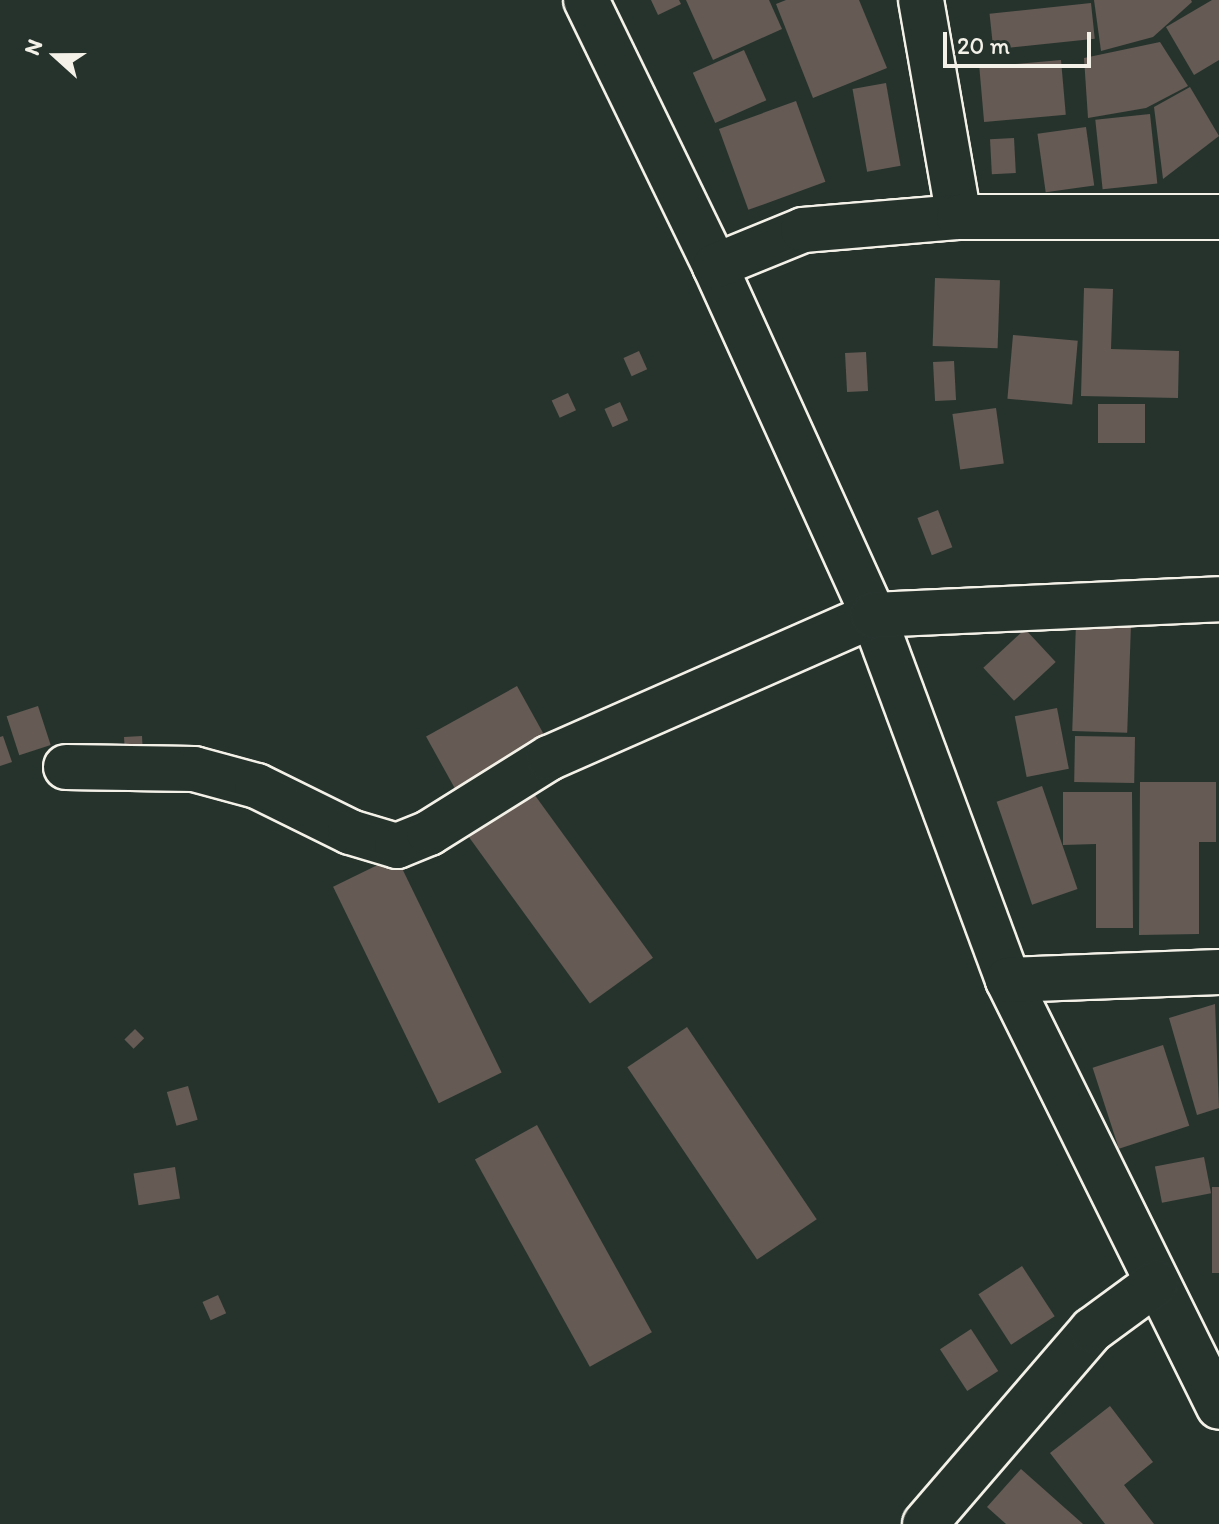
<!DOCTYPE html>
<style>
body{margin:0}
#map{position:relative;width:1219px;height:1524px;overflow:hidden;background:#26332d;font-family:Itim,sans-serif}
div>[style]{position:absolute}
.building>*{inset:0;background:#655a54;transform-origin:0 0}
.roads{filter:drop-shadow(2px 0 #f4f1e8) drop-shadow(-2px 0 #f4f1e8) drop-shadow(0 2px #f4f1e8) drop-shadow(0 -2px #f4f1e8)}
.minor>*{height:44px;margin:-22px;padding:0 22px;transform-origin:22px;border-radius:22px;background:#26332d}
span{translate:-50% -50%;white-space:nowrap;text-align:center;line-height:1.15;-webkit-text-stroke:7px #26332d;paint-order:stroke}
.north{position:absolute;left:16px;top:16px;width:80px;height:80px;-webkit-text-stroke:6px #26332d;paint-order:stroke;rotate:291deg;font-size:22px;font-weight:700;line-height:32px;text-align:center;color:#f4f1e8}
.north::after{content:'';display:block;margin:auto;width:28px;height:36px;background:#f4f1e8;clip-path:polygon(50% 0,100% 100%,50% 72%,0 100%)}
.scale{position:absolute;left:943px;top:32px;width:148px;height:36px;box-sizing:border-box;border:4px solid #f4f1e8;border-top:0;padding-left:10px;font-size:24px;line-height:28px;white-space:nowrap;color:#f4f1e8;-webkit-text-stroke:6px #26332d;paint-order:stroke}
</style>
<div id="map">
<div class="building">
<i style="clip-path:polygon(651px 0,679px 0,681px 4px,658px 15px)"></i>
<i style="clip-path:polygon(686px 0,769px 0,782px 29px,713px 60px)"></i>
<i style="clip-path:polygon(786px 0,859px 0,887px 68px,813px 98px,776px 4px)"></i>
<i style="clip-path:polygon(1094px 0,1191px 0,1192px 2px,1153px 37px,1101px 51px)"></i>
<i style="clip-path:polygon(1212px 0,1219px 0,1219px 60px,1194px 75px,1166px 27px)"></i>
<i style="left:1091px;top:3px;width:36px;height:102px;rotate:84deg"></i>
<i style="clip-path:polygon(1160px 42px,1188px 86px,1146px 108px,1088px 118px,1084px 58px)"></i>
<i style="left:744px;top:50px;width:55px;height:56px;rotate:66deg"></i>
<i style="left:1061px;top:60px;width:55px;height:82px;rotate:85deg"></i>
<i style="left:886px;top:83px;width:84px;height:34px;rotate:80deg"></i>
<i style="clip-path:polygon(1190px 87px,1219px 136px,1163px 179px,1154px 107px)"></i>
<i style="left:796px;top:101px;width:86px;height:82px;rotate:70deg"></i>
<i style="left:1150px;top:114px;width:70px;height:55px;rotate:84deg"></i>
<i style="left:1086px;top:127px;width:59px;height:49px;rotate:82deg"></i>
<i style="left:1014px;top:138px;width:35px;height:24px;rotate:87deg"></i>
<i style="left:935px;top:278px;width:65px;height:68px;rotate:2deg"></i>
<i style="clip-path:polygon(1084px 288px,1113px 289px,1111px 349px,1179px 351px,1178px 398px,1081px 396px)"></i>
<i style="left:1013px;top:335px;width:65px;height:64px;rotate:5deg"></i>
<i style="left:639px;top:351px;width:20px;height:17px;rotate:66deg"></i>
<i style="left:866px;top:352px;width:39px;height:21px;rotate:87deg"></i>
<i style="left:954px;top:361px;width:39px;height:21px;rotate:87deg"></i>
<i style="left:568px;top:393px;width:19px;height:18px;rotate:65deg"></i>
<i style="left:620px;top:402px;width:20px;height:17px;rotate:66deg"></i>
<i style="left:1145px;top:404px;width:39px;height:47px;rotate:90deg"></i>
<i style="left:996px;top:408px;width:56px;height:44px;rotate:82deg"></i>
<i style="left:938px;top:510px;width:40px;height:22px;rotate:69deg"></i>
<i style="left:1076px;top:623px;width:55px;height:108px;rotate:2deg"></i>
<i style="left:1025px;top:629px;width:45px;height:57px;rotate:47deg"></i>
<i style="left:517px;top:686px;width:71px;height:104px;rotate:61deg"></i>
<i style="left:38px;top:706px;width:41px;height:33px;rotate:72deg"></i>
<i style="left:1057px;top:708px;width:62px;height:43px;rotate:79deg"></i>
<i style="clip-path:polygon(3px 736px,12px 762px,0 766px,0 737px)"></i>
<i style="left:142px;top:736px;width:19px;height:18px;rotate:87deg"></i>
<i style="left:1075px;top:736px;width:60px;height:46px;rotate:1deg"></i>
<i style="clip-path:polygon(1140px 782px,1216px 782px,1216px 842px,1199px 842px,1199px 934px,1139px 935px)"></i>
<i style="left:526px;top:783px;width:216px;height:78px;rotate:54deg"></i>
<i style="left:1042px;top:786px;width:109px;height:48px;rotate:71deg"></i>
<i style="clip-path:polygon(1063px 792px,1132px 792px,1133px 928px,1096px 928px,1096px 844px,1063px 845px)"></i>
<i style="left:396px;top:856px;width:241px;height:70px;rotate:64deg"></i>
<i style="clip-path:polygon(1215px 1004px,1219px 1108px,1197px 1115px,1169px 1018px)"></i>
<i style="left:687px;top:1027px;width:232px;height:72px;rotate:56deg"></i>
<i style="left:135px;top:1029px;width:13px;height:15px;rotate:45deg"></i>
<i style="left:1163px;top:1045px;width:85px;height:74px;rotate:72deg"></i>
<i style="left:188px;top:1086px;width:35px;height:22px;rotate:74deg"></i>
<i style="left:537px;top:1125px;width:237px;height:71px;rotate:61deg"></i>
<i style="left:1204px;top:1157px;width:37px;height:50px;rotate:79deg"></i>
<i style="left:175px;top:1167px;width:32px;height:42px;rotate:81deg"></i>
<i style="left:1212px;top:1187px;width:7px;height:86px"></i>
<i style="left:1022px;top:1266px;width:60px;height:52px;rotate:57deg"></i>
<i style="left:218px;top:1295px;width:20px;height:17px;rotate:66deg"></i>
<i style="left:971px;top:1329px;width:50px;height:37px;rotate:57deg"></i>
<i style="clip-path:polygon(1110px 1406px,1153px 1462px,1124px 1485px,1154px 1524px,1105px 1524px,1050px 1453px)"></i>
<i style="clip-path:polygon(1021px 1469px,1083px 1524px,1006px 1524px,987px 1507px)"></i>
</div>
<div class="roads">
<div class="minor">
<i style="left:586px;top:0;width:296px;rotate:64.1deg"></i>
<i style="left:715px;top:266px;width:383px;rotate:65.6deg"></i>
<i style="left:873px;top:615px;width:389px;rotate:69.7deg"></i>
<i style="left:1008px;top:980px;width:476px;rotate:63.7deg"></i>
<i style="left:921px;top:0;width:220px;rotate:80.1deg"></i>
<i style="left:715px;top:266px;width:95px;rotate:-22.2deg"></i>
<i style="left:803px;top:230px;width:157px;rotate:-4.8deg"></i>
<i style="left:959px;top:217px;width:260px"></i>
<i style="left:66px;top:767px;width:128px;rotate:0.9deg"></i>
<i style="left:194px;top:769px;width:65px;rotate:15.1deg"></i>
<i style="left:257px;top:786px;width:104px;rotate:26.3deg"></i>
<i style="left:350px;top:832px;width:49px;rotate:16.6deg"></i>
<i style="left:397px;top:846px;width:35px;rotate:-22deg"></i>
<i style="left:429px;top:833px;width:142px;rotate:-32deg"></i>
<i style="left:549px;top:758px;width:354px;rotate:-23.8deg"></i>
<i style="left:873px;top:615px;width:346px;rotate:-2.6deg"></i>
<i style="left:1008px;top:980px;width:211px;rotate:-2.2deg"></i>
<i style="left:925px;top:1524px;width:256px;rotate:-49.3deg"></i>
<i style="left:1092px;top:1330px;width:79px;rotate:-36.3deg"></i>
</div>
</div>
<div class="north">N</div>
<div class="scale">20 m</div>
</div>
